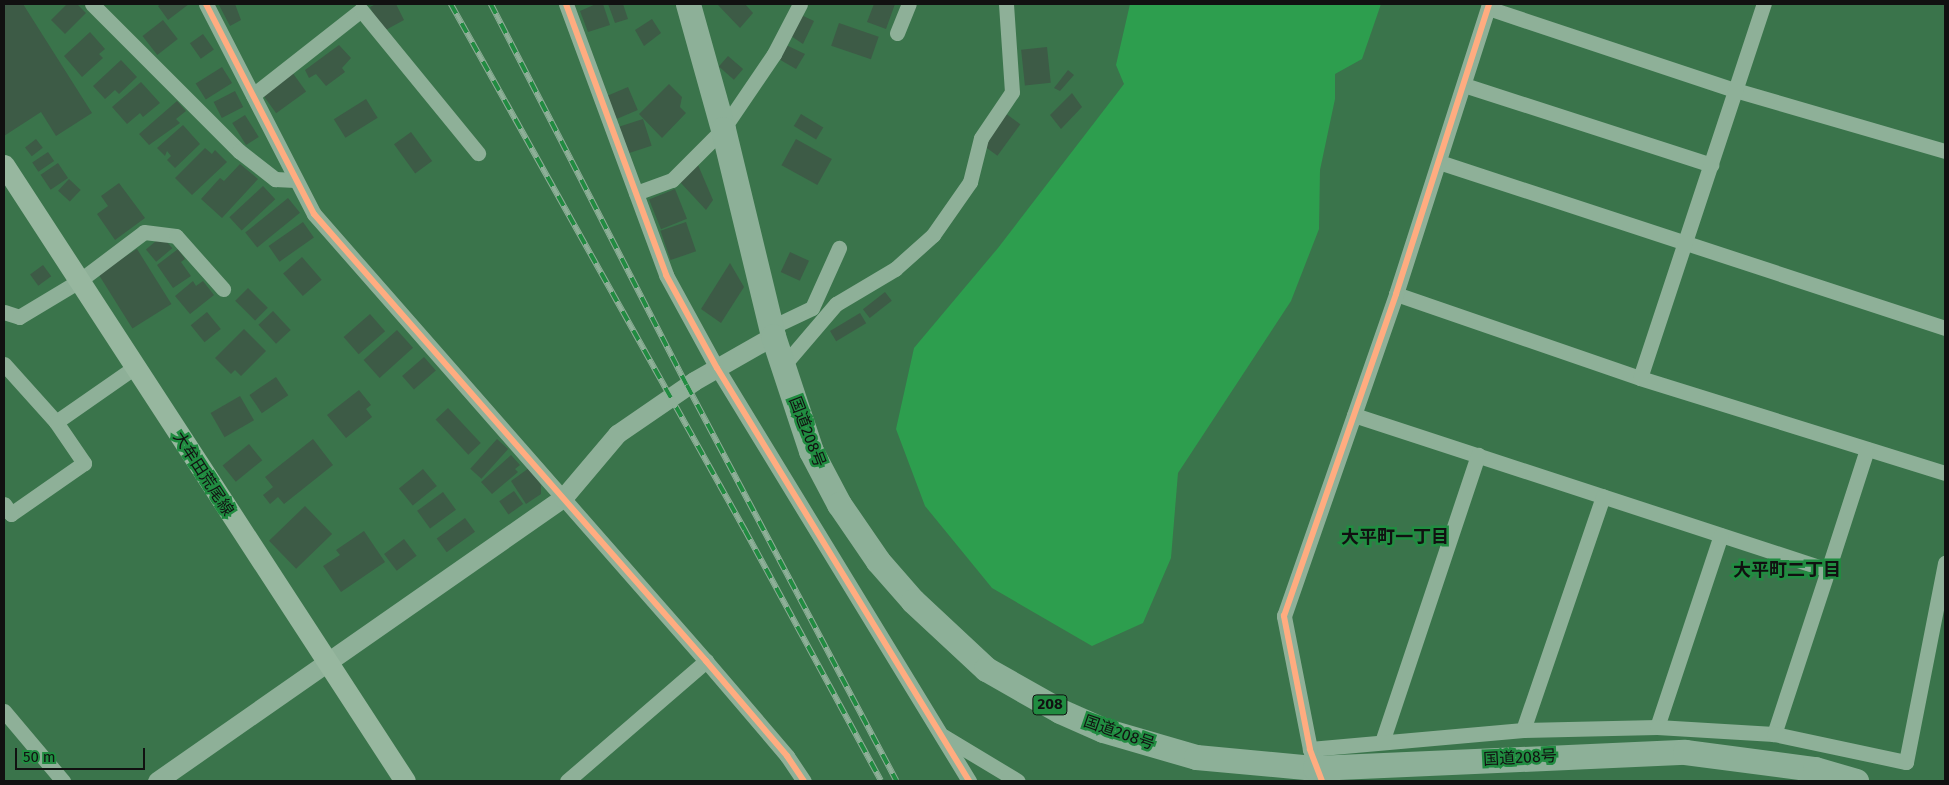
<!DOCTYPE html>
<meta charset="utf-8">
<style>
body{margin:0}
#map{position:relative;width:1949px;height:785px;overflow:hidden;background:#3a744b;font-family:"Fira Sans","Noto Sans JP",sans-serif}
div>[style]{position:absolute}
.green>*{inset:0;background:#2d9e4e}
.building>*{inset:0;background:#3d5b46;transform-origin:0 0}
.minor>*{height:15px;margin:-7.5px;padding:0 7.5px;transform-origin:7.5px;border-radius:7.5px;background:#8eb098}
.tertiary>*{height:19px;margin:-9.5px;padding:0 9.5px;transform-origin:9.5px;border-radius:9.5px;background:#8eb098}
.secondary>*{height:21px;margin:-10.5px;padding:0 10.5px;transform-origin:10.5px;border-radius:10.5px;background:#97b79f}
.trunk>*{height:25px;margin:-12.5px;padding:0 12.5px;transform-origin:12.5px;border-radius:12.5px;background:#8db098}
.rail>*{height:5.5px;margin-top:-2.75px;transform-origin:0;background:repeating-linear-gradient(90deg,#218c41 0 11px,#8eb098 0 22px);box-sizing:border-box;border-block:1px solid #8eb098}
.cycleway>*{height:6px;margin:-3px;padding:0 3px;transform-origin:3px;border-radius:3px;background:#ffac80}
span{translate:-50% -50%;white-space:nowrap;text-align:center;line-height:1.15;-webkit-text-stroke:5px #218c41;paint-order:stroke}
.shield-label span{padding:1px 4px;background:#218c41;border:1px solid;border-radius:4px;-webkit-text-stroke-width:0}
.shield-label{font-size:15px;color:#111;font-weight:700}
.street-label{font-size:16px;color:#111}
.neighbourhood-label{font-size:18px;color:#111;font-weight:700}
.frame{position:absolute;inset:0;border:5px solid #111;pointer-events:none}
.scale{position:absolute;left:15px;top:748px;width:130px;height:22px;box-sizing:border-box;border:2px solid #111;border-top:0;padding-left:6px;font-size:15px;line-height:18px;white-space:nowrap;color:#111;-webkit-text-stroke:4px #218c41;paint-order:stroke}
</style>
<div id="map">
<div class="green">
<i style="clip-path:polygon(1130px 4px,1381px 4px,1362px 59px,1335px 74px,1335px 99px,1320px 170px,1319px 229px,1291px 301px,1178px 473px,1171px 558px,1143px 623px,1092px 646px,992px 588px,925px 506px,896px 429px,914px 348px,998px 248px,1124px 84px,1116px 65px)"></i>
</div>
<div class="building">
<i style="clip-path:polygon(8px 4px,23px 4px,92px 113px,56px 136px,41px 112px,4px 136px,4px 6px)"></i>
<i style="clip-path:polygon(67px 4px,77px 4px,86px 13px,65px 34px,51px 20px)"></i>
<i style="clip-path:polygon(161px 4px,189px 4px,168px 20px,158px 6px)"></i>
<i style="clip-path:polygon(235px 4px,241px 20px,230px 26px,219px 5px)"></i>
<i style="clip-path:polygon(376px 4px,396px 4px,404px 20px,382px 32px,370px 7px)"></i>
<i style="clip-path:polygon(596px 4px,603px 4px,610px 25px,588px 32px,580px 11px)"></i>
<i style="clip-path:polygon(608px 4px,623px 4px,628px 19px,615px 23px)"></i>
<i style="clip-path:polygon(717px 4px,745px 4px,753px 13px,740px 28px)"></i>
<i style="clip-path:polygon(874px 4px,895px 4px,886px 29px,867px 22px)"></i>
<i style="clip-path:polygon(799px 14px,814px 21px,803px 44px,788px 34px)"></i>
<i style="clip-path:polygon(652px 19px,661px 33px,644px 46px,635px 30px)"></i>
<i style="left:163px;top:20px;width:24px;height:26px;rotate:52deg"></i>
<i style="left:839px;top:23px;width:42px;height:24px;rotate:19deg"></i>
<i style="clip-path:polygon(90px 32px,105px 49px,99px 54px,103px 58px,82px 77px,64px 56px)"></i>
<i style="left:203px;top:34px;width:19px;height:16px;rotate:55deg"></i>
<i style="clip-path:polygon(784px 44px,805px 54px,796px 69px,777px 58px)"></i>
<i style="clip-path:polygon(339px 45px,351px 58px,342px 68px,345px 72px,326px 86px,316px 74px,309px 78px,305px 70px)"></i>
<i style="left:1047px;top:47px;width:36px;height:26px;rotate:84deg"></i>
<i style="left:728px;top:56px;width:20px;height:14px;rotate:41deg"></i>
<i style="clip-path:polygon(121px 60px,137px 77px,119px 94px,115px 90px,105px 99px,93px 86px)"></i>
<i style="left:222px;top:67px;width:19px;height:31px;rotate:58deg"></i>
<i style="clip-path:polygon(1068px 70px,1074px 75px,1060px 91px,1054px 88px)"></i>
<i style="left:292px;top:72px;width:24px;height:37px;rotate:54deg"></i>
<i style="clip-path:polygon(141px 82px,160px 103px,143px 117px,140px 113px,127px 124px,112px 107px)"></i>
<i style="clip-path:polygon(669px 84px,682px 97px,680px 107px,686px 113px,662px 138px,639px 114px)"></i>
<i style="left:628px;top:87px;width:25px;height:23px;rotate:67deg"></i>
<i style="left:235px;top:91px;width:18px;height:24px;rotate:63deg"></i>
<i style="clip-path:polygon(1072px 93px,1082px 107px,1061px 129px,1050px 115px)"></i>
<i style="left:366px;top:99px;width:22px;height:38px;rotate:58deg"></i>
<i style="clip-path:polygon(177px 101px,186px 111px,176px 119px,180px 123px,149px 145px,139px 134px)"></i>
<i style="left:1005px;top:113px;width:19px;height:39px;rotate:36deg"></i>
<i style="left:801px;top:114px;width:26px;height:14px;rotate:31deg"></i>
<i style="left:245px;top:115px;width:26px;height:15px;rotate:58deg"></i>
<i style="left:643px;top:119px;width:28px;height:27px;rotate:72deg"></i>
<i style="clip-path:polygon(183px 125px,200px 144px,175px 168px,167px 160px,171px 156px,167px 151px,165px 156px,157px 148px)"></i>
<i style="left:411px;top:132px;width:36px;height:21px;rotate:54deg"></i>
<i style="left:36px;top:139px;width:11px;height:14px;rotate:52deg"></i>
<i style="left:796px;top:139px;width:41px;height:30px;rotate:29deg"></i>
<i style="clip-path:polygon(205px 148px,212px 154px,215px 150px,227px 162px,192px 195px,175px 178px)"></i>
<i style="left:48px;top:152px;width:11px;height:19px;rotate:56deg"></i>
<i style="left:58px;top:163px;width:18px;height:21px;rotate:56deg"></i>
<i style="clip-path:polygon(240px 164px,258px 179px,222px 218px,201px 199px,220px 178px,224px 181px)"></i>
<i style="clip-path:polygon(698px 165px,713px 200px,706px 210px,680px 182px)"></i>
<i style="left:69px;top:179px;width:16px;height:16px;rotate:43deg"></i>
<i style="clip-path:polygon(119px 183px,145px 218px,115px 240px,97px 214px,108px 206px,101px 196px)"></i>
<i style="left:263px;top:186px;width:18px;height:46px;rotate:47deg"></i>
<i style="left:675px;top:189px;width:32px;height:28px;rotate:68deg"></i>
<i style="left:288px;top:198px;width:19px;height:55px;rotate:51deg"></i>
<i style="left:303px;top:222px;width:19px;height:42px;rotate:55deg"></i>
<i style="left:686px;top:222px;width:31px;height:27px;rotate:71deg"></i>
<i style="left:162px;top:236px;width:16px;height:21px;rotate:50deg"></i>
<i style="left:137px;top:249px;width:65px;height:46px;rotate:58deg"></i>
<i style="clip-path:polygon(178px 249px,185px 259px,181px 262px,191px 276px,173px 288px,157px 265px)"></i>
<i style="left:790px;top:252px;width:21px;height:22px;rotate:25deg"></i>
<i style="left:302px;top:257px;width:30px;height:25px;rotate:49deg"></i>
<i style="clip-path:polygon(730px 263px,744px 287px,721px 323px,701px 309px)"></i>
<i style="left:43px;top:265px;width:14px;height:16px;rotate:54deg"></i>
<i style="clip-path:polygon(193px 281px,196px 286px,203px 281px,214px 295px,190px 314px,175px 296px)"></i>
<i style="left:248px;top:288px;width:28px;height:18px;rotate:45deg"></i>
<i style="left:885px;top:292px;width:11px;height:28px;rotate:52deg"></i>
<i style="left:273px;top:311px;width:26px;height:20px;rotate:47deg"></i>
<i style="left:207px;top:312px;width:22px;height:21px;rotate:51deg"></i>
<i style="left:860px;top:313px;width:12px;height:35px;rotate:59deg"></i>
<i style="left:370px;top:314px;width:23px;height:35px;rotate:49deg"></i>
<i style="clip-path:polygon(244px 329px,266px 351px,241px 376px,235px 370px,231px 374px,215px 358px)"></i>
<i style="left:397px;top:330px;width:24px;height:45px;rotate:48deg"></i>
<i style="left:424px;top:357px;width:18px;height:29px;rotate:49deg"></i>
<i style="left:276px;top:377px;width:22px;height:32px;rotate:56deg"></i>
<i style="clip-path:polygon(359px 390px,371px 405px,366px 409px,372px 417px,346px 438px,327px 415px)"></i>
<i style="left:240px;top:396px;width:28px;height:34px;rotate:60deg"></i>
<i style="left:448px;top:408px;width:48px;height:17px;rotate:47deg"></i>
<i style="clip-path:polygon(313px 439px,333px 465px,284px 504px,278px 497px,270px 504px,263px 495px,273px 487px,265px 477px)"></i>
<i style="left:497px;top:439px;width:15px;height:40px;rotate:42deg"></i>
<i style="left:249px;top:444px;width:21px;height:34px;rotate:51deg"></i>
<i style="clip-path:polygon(511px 455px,520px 465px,515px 469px,518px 472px,492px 494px,481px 482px)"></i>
<i style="clip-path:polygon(529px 468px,541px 485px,541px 494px,526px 504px,511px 481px)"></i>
<i style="left:423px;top:469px;width:22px;height:31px;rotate:51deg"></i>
<i style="left:514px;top:491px;width:16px;height:18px;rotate:55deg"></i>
<i style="left:443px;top:492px;width:22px;height:32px;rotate:54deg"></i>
<i style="left:305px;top:506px;width:39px;height:50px;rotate:46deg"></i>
<i style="left:465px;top:518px;width:17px;height:35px;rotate:54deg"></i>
<i style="clip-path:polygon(364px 531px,385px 562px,341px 592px,323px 566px,340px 555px,336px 550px)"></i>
<i style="left:404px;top:539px;width:21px;height:25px;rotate:53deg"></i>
</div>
<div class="minor">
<i style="left:92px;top:4px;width:208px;rotate:45deg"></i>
<i style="left:239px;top:151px;width:46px;rotate:37.9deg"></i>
<i style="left:275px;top:179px;width:20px;rotate:3deg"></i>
<i style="left:206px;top:4px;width:236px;rotate:62.8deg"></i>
<i style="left:314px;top:214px;width:595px;rotate:48.75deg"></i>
<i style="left:706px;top:661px;width:125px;rotate:49.5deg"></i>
<i style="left:787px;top:756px;width:30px;rotate:56deg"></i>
<i style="left:566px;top:4px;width:289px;rotate:69.7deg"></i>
<i style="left:666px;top:275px;width:106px;rotate:61.3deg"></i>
<i style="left:717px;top:368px;width:484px;rotate:58.6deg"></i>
<i style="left:1488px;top:8px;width:260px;rotate:18.4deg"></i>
<i style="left:1735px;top:90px;width:219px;rotate:16.2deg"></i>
<i style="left:897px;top:33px;width:31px;rotate:-68deg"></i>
<i style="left:1464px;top:85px;width:260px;rotate:17.9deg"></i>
<i style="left:253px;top:95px;width:137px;rotate:-38.2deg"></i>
<i style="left:361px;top:10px;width:185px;rotate:50.7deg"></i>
<i style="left:1439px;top:162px;width:533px;rotate:18.16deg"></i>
<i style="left:636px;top:193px;width:38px;rotate:-20deg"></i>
<i style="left:672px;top:180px;width:72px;rotate:-45deg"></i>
<i style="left:723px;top:129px;width:91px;rotate:-55.8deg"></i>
<i style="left:774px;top:54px;width:56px;rotate:-62.5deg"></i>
<i style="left:1396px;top:294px;width:258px;rotate:19deg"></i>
<i style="left:1640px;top:378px;width:319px;rotate:17.3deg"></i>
<i style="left:4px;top:312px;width:16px;rotate:18deg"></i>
<i style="left:19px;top:317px;width:70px;rotate:-31deg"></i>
<i style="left:79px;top:281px;width:81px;rotate:-37deg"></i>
<i style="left:144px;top:232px;width:32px;rotate:7deg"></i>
<i style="left:176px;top:236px;width:71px;rotate:48.4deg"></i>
<i style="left:772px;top:327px;width:44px;rotate:-25.4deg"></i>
<i style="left:812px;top:308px;width:66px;rotate:-65.8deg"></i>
<i style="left:4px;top:364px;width:78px;rotate:48.1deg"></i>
<i style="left:56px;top:422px;width:50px;rotate:55.7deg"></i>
<i style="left:84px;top:463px;width:89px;rotate:145.1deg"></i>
<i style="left:11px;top:514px;width:12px;rotate:-125deg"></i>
<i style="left:783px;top:366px;width:82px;rotate:-49.5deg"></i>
<i style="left:836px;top:304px;width:69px;rotate:-30.7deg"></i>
<i style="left:895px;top:269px;width:51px;rotate:-41.8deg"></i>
<i style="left:933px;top:235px;width:65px;rotate:-55.1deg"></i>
<i style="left:970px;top:182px;width:45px;rotate:-76deg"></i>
<i style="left:981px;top:138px;width:55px;rotate:-56deg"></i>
<i style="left:1012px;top:92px;width:88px;rotate:-93.9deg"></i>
<i style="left:1640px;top:378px;width:394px;rotate:-71.7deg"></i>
<i style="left:1354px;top:415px;width:499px;rotate:18.1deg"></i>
<i style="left:1828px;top:570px;width:173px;rotate:108.2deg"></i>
<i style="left:56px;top:422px;width:96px;rotate:-34.8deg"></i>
<i style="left:1828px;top:570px;width:127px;rotate:-72.1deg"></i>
<i style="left:4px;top:711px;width:92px;rotate:49.9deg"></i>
<i style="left:1657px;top:727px;width:202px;rotate:-71.6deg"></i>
<i style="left:1523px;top:730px;width:247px;rotate:-71.1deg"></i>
<i style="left:943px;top:736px;width:87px;rotate:31deg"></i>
<i style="left:1382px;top:742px;width:303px;rotate:-71.5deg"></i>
<i style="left:1310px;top:749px;width:214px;rotate:-5.1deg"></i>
<i style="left:1523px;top:730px;width:134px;rotate:-1.3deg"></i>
<i style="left:1657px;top:727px;width:117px;rotate:3.4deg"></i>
<i style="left:1774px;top:734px;width:135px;rotate:12deg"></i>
<i style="left:1906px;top:762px;width:203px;rotate:-78.9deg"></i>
<i style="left:567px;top:781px;width:184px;rotate:-40.8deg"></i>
<i style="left:1322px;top:781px;width:34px;rotate:-111deg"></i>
<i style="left:1310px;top:749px;width:136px;rotate:-101.1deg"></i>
<i style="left:1284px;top:616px;width:341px;rotate:-70.8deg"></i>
<i style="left:1396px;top:294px;width:305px;rotate:-72.2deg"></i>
</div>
<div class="tertiary">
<i style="left:157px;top:781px;width:495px;rotate:-34.9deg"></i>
<i style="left:563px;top:498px;width:84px;rotate:-49.8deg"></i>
<i style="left:617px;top:434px;width:93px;rotate:-34.5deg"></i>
<i style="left:694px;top:381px;width:91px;rotate:-29.7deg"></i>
</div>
<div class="secondary">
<i style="left:4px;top:165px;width:735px;rotate:56.94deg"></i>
</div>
<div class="trunk">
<i style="left:688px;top:4px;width:130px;rotate:74.4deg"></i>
<i style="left:723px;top:129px;width:213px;rotate:76.4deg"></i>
<i style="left:773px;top:336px;width:121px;rotate:71.7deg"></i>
<i style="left:811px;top:451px;width:60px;rotate:62.2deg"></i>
<i style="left:839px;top:504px;width:69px;rotate:55.6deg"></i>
<i style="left:878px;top:561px;width:53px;rotate:48.8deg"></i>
<i style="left:913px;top:601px;width:100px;rotate:43deg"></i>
<i style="left:986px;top:669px;width:85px;rotate:29.6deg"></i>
<i style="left:1060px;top:711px;width:47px;rotate:23.8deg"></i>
<i style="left:1103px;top:730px;width:97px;rotate:16.2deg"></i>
<i style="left:1196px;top:757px;width:120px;rotate:5.3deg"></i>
<i style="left:1315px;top:768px;width:370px;rotate:-2.5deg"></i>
<i style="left:1685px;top:752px;width:131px;rotate:7.5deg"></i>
<i style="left:1815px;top:769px;width:43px;rotate:16.3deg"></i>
</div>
<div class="rail">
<i style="left:451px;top:4px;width:603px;rotate:60.8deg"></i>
<i style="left:745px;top:530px;width:285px;rotate:61.5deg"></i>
<i style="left:491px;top:4px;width:428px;rotate:62.8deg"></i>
<i style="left:687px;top:385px;width:448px;rotate:62.1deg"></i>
</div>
<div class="cycleway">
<i style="left:206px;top:4px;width:236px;rotate:62.8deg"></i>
<i style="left:314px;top:214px;width:595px;rotate:48.75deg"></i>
<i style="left:706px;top:661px;width:125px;rotate:49.5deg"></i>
<i style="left:787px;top:756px;width:30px;rotate:56deg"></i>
<i style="left:566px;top:4px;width:289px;rotate:69.7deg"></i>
<i style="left:666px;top:275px;width:106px;rotate:61.3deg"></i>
<i style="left:717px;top:368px;width:484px;rotate:58.6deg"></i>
<i style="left:1322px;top:781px;width:34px;rotate:-111deg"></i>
<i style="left:1310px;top:749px;width:136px;rotate:-101.1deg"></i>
<i style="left:1284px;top:616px;width:341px;rotate:-70.8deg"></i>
<i style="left:1396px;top:294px;width:305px;rotate:-72.2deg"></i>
</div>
<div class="shield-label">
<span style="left:1050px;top:705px">208</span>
</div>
<div class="street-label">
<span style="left:807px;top:432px;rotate:69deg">国道208号</span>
<span style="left:203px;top:474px;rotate:57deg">大牟田荒尾線</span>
<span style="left:1119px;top:733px;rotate:19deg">国道208号</span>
<span style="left:1520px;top:758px;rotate:-3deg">国道208号</span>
</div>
<div class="neighbourhood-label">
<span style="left:1395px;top:537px">大平町一丁目</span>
<span style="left:1787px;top:570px">大平町二丁目</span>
</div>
<div class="frame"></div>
<div class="scale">50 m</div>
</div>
